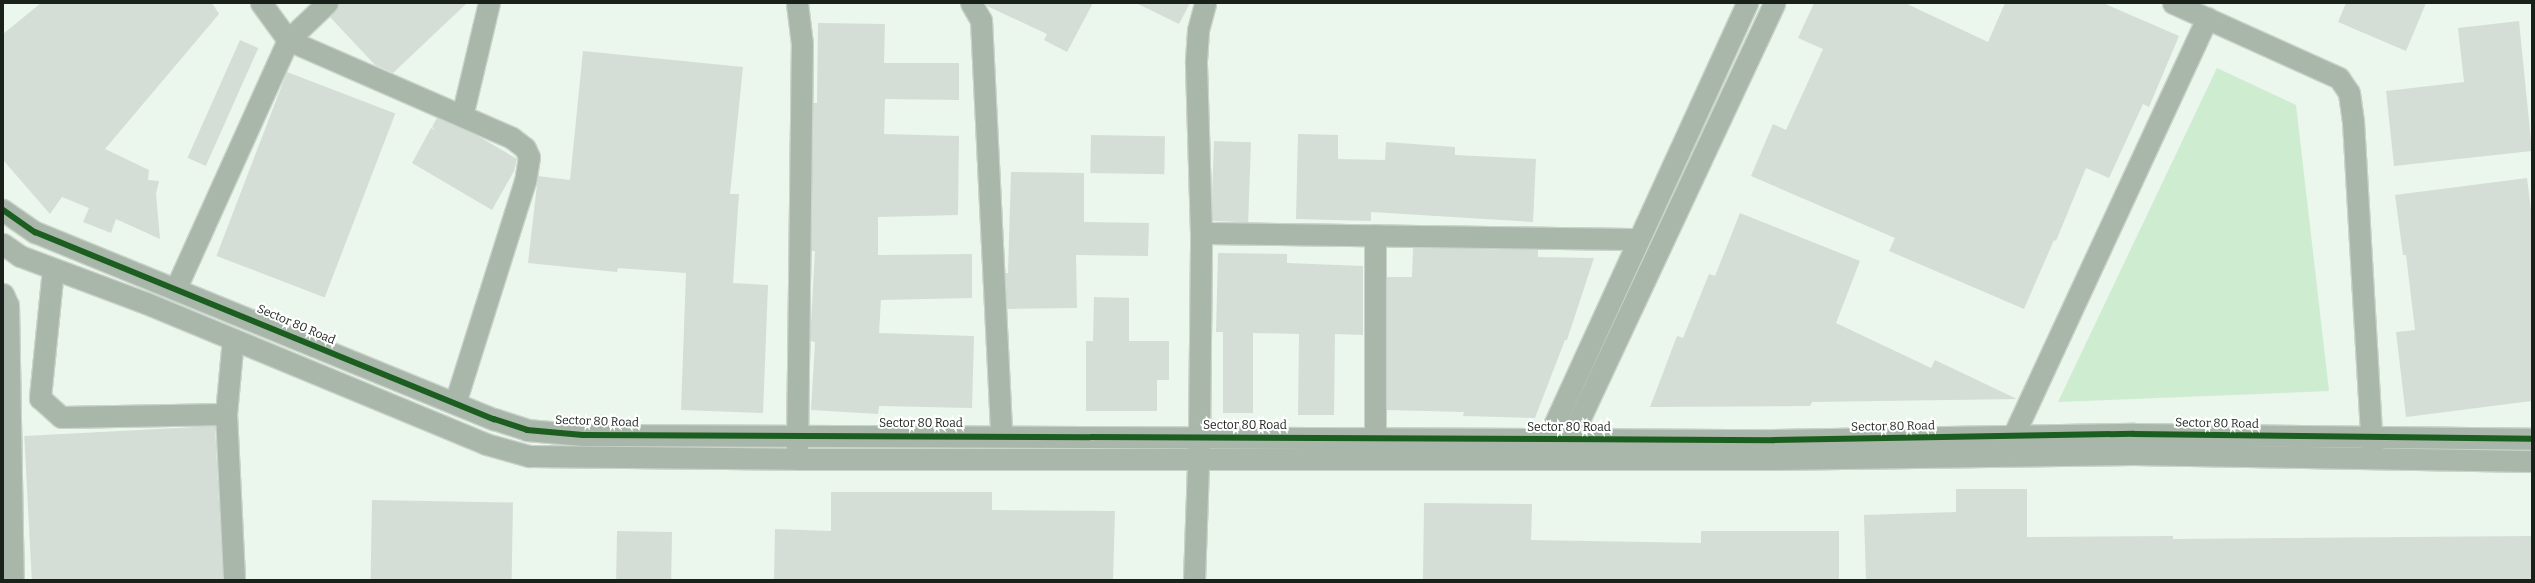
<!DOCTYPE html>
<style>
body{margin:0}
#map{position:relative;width:2535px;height:583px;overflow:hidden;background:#ebf6ec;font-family:Bitter,serif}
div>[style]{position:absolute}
.green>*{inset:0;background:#cdecd0}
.building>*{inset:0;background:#d5ded6;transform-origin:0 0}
.roads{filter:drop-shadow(1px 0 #cad3cb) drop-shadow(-1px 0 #cad3cb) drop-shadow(0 1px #cad3cb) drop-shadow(0 -1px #cad3cb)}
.minor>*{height:21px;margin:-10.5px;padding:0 10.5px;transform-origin:10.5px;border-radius:10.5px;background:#a9b7ab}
.cycleway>*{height:6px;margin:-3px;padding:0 3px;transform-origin:3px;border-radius:3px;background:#1b5e20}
span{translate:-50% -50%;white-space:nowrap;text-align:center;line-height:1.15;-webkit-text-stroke:4px #fff;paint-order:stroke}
.street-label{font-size:12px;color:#1a211b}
.frame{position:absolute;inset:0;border:4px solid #1a211b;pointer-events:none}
</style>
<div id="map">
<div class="green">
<i style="clip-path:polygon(2217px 68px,2296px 105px,2329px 391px,2058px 402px)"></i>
</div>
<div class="building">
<i style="clip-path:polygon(41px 3px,212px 3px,219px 14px,105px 149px,149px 170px,148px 180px,159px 181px,156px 194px,160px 239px,116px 219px,111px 233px,83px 222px,89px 208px,62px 197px,50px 214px,3px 160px,3px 34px)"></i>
<i style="clip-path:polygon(339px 3px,467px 3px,393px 73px,375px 65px,330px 17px)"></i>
<i style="clip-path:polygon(985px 3px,1093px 3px,1067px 52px,1044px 40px,1047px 34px,987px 6px)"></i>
<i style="clip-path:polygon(1136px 3px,1190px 3px,1179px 24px)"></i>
<i style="clip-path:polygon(1814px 3px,1905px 3px,1988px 42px,2005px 3px,2103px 3px,2179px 36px,2149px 107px,2143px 104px,2109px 178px,2086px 168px,2056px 241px,2054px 240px,2024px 309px,1889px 251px,1895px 238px,1751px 176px,1773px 124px,1786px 130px,1823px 49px,1798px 38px)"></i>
<i style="clip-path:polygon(2346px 3px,2426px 3px,2406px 51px,2338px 22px)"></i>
<i style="clip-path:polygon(2519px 21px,2532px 151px,2394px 166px,2386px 91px,2464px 82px,2458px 28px)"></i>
<i style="clip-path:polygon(818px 23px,885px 24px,884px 63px,959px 63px,959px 100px,885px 99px,884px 134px,959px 136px,958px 215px,878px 217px,878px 255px,972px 254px,972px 298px,881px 300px,879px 333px,974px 336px,972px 408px,879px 406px,878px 414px,811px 410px,815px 342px,810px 341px,815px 251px,811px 251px,813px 103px,817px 103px)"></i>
<i style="left:240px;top:40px;width:20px;height:129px;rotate:24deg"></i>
<i style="clip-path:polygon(583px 51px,743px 67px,730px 194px,739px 194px,733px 283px,768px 285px,763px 413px,681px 410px,686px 273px,618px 268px,617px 272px,528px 263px,538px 176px,570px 180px)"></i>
<i style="left:287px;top:72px;width:116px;height:197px;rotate:21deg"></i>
<i style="clip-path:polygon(437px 118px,478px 136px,517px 159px,514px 171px,492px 210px,412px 163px,431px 128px,435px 130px,432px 127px)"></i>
<i style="clip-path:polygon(1298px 134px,1338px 135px,1338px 159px,1385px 160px,1386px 142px,1455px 147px,1455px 155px,1536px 159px,1533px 222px,1371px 212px,1371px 221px,1296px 219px)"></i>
<i style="left:1091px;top:135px;width:74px;height:38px;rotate:1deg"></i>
<i style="left:1214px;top:141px;width:37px;height:80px;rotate:2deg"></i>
<i style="clip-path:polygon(1011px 172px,1084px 173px,1084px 222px,1149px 223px,1148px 256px,1076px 255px,1077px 308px,1007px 309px,1005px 273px,1008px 273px)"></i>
<i style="clip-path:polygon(2527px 178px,2532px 218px,2532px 401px,2406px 417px,2396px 332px,2415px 330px,2406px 255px,2403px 255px,2395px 195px)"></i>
<i style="clip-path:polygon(1740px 213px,1860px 261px,1836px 323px,1931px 368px,1935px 360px,2017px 399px,1812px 402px,1810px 406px,1650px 407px,1677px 336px,1683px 338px,1709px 274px,1715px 276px)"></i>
<i style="clip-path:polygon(1413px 248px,1538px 250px,1538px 257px,1594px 258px,1567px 340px,1565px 340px,1535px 418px,1463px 416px,1464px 412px,1387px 410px,1387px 277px,1412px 277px)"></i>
<i style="clip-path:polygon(1218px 253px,1287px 254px,1287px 263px,1363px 266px,1363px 335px,1335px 334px,1334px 415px,1298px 415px,1299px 334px,1253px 333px,1253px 413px,1223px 413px,1223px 332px,1216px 332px)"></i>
<i style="clip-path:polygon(1094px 297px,1129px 298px,1129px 341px,1169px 341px,1169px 380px,1157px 380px,1157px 411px,1086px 411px,1086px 341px,1093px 341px)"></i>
<i style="left:215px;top:426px;width:154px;height:191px;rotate:87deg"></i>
<i style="clip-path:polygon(1956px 489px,2027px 489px,2027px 537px,2173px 536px,2173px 539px,2532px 536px,2532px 580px,1866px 580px,1864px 515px,1956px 512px)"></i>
<i style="clip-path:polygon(831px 492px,992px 492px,992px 510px,1115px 511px,1113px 580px,774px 580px,775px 529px,831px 531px)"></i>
<i style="left:372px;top:500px;width:141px;height:80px;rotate:1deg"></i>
<i style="clip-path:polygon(1424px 503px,1532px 504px,1531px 540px,1701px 543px,1701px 531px,1839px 531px,1839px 580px,1423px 580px)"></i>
<i style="left:617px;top:531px;width:55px;height:49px;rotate:1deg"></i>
</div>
<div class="roads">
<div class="minor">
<i style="left:327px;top:3px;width:54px;rotate:136.5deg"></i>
<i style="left:288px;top:40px;width:244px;rotate:23.6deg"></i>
<i style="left:512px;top:138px;width:16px;rotate:38deg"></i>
<i style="left:525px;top:148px;width:10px;rotate:66deg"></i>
<i style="left:529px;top:157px;width:24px;rotate:99deg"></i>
<i style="left:525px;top:181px;width:233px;rotate:107.5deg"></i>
<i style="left:971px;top:3px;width:20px;rotate:60deg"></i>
<i style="left:981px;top:20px;width:415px;rotate:87.2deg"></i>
<i style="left:2173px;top:3px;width:182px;rotate:24.3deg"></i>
<i style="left:2339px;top:78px;width:18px;rotate:56deg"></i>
<i style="left:2349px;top:93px;width:28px;rotate:82deg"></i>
<i style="left:2353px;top:121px;width:330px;rotate:86.7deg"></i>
<i style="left:462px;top:116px;width:116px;rotate:-76.6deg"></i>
<i style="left:3px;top:210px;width:39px;rotate:35deg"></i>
<i style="left:35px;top:232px;width:496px;rotate:22.2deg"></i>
<i style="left:494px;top:419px;width:35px;rotate:18deg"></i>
<i style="left:527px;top:430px;width:56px;rotate:5.1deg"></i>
<i style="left:583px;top:435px;width:964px;rotate:0.24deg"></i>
<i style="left:1547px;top:439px;width:227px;rotate:0.3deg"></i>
<i style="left:1774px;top:440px;width:360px;rotate:-1deg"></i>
<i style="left:2134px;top:434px;width:398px;rotate:0.7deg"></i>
<i style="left:1201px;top:233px;width:436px;rotate:0.8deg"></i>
<i style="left:3px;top:244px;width:21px;rotate:35deg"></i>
<i style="left:20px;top:256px;width:134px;rotate:20.5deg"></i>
<i style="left:146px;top:303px;width:368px;rotate:22.5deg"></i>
<i style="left:486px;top:444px;width:45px;rotate:15.6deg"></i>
<i style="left:529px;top:456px;width:268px;rotate:0.6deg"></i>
<i style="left:797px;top:459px;width:977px"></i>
<i style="left:1774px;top:459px;width:359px;rotate:-0.8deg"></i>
<i style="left:2133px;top:454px;width:399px;rotate:1deg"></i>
<i style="left:53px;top:269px;width:130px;rotate:95.8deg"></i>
<i style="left:40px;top:398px;width:28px;rotate:42deg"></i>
<i style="left:61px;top:417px;width:165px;rotate:-1deg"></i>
<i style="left:226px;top:414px;width:75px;rotate:-84.7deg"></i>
<i style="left:176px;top:288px;width:272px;rotate:-65.7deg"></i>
<i style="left:288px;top:40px;width:46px;rotate:-126.1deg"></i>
<i style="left:3px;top:294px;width:12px;rotate:66deg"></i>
<i style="left:8px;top:305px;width:275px;rotate:89deg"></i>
<i style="left:226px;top:414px;width:166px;rotate:87.2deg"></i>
<i style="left:1375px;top:438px;width:203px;rotate:-90deg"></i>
<i style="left:2008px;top:447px;width:473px;rotate:-65.1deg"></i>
<i style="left:797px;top:448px;width:404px;rotate:-89.3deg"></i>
<i style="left:802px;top:44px;width:41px;rotate:-97deg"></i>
<i style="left:1565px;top:450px;width:493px;rotate:-64.9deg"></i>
<i style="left:1542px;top:451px;width:493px;rotate:-65.4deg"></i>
<i style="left:1194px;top:580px;width:143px;rotate:-88deg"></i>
<i style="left:1199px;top:437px;width:204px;rotate:-89.4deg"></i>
<i style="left:1201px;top:233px;width:173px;rotate:-91.7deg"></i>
<i style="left:1196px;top:60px;width:30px;rotate:-86deg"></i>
<i style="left:1198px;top:30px;width:28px;rotate:-75deg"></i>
</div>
</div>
<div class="cycleway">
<i style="left:3px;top:210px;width:39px;rotate:35deg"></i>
<i style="left:35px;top:232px;width:496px;rotate:22.2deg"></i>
<i style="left:494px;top:419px;width:35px;rotate:18deg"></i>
<i style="left:527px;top:430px;width:56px;rotate:5.1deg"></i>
<i style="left:583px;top:435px;width:964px;rotate:0.24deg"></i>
<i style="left:1547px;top:439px;width:227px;rotate:0.3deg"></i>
<i style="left:1774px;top:440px;width:360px;rotate:-1deg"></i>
<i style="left:2134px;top:434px;width:398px;rotate:0.7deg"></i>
</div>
<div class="street-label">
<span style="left:296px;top:325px;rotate:23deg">Sector 80 Road</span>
<span style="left:597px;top:422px;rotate:2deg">Sector 80 Road</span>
<span style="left:921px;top:424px">Sector 80 Road</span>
<span style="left:2217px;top:424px;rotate:1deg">Sector 80 Road</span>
<span style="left:1245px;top:426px">Sector 80 Road</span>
<span style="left:1893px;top:427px;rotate:-1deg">Sector 80 Road</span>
<span style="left:1569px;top:428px">Sector 80 Road</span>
</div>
<div class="frame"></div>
</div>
